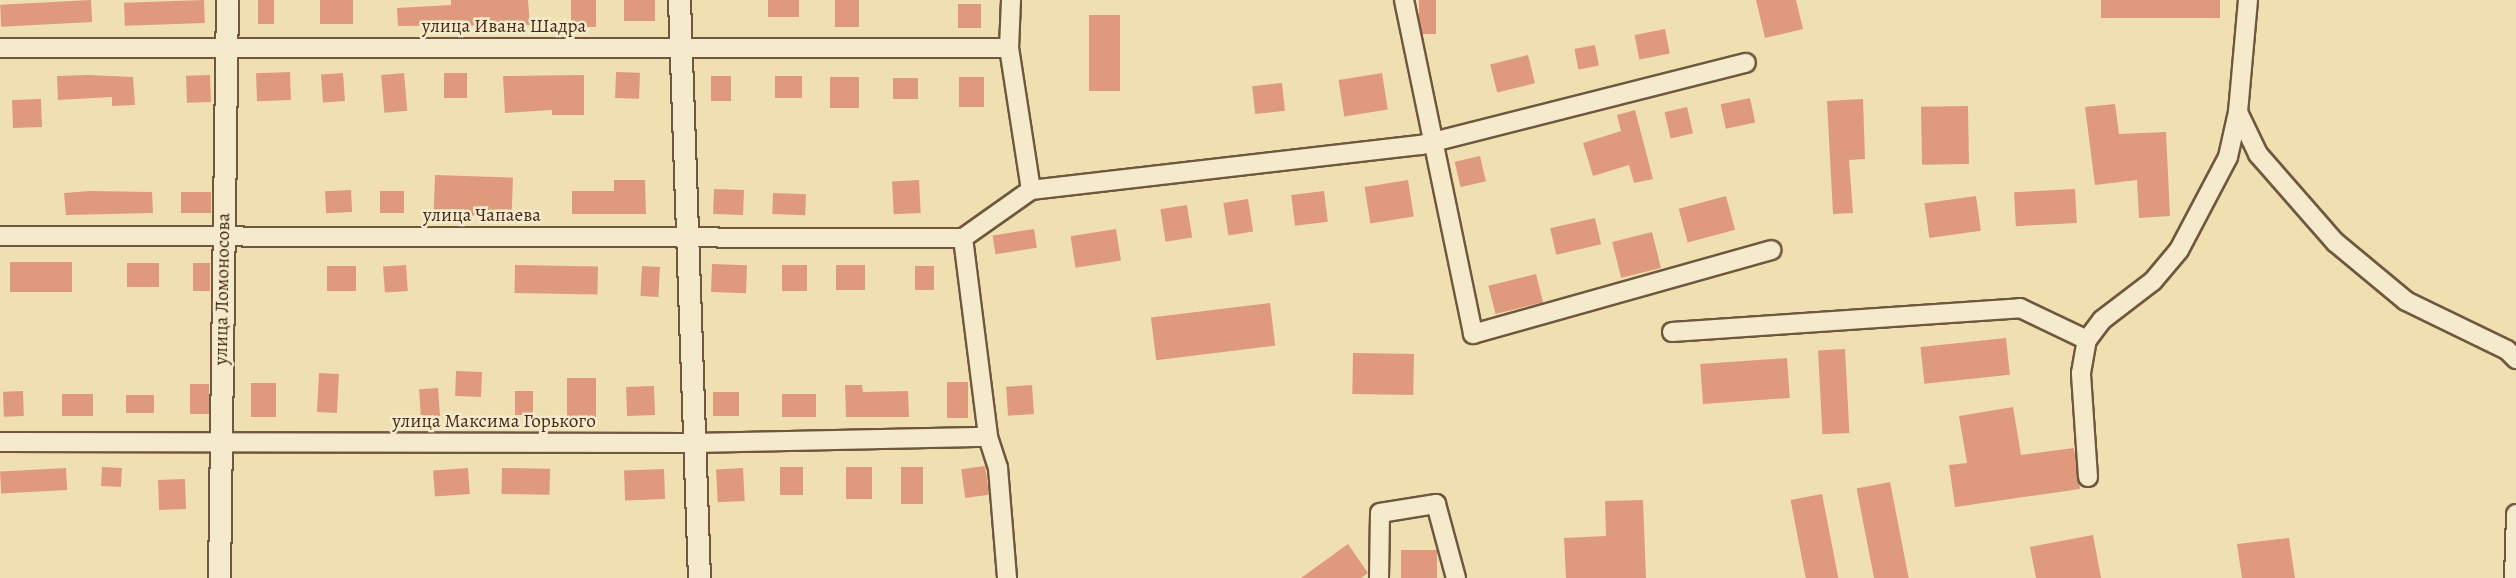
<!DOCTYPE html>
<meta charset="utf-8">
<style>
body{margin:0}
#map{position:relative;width:2516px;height:578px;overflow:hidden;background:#f0e0b1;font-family:Alegreya,serif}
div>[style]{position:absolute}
.building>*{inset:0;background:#df9a7d;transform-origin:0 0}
.roads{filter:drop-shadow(2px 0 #70573e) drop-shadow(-2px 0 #70573e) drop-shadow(0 2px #70573e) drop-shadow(0 -2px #70573e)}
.minor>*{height:18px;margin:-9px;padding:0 9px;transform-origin:9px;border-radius:9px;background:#f5ebcc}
.tertiary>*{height:21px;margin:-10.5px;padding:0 10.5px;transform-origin:10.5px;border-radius:10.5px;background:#f5ebcc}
span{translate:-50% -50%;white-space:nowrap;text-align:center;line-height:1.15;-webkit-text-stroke:5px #f5ebcc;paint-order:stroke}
.street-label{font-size:19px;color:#452918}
</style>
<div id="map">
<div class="building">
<i style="left:91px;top:0;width:22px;height:91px;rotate:87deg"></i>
<i style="left:204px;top:0;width:23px;height:80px;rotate:88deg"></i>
<i style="left:258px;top:0;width:16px;height:24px"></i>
<i style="left:320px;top:0;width:33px;height:24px"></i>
<i style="clip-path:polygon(451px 0,528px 0,530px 25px,398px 26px,397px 8px,451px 5px)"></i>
<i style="left:571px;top:0;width:25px;height:27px"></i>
<i style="left:624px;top:0;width:31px;height:21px"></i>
<i style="left:768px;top:0;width:31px;height:17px"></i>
<i style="left:835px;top:0;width:24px;height:27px"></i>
<i style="left:1419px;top:0;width:17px;height:34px"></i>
<i style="clip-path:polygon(1756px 0,1796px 0,1803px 29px,1765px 38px)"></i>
<i style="left:2101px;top:0;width:119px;height:18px"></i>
<i style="left:958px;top:4px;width:23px;height:24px"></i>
<i style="left:1089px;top:15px;width:31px;height:76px"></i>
<i style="left:1665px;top:29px;width:25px;height:31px;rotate:79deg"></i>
<i style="left:1595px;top:45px;width:21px;height:21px;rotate:79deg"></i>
<i style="left:1528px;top:55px;width:29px;height:39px;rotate:76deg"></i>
<i style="left:290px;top:72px;width:28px;height:34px;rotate:88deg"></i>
<i style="left:616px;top:72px;width:24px;height:26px;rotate:2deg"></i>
<i style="left:343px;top:73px;width:28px;height:22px;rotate:86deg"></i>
<i style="left:404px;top:73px;width:38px;height:23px;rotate:85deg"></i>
<i style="left:444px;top:73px;width:23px;height:25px"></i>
<i style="left:1382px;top:73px;width:37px;height:44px;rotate:81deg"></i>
<i style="clip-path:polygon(88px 75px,133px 77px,135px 105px,112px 106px,112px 97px,58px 100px,57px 76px)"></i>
<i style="left:210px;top:75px;width:27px;height:24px;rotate:88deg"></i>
<i style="clip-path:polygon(584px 75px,584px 115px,552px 115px,552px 110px,505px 113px,503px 76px)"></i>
<i style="left:711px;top:76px;width:20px;height:25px"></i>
<i style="left:775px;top:76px;width:27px;height:22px"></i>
<i style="left:830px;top:77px;width:29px;height:31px"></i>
<i style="left:959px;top:77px;width:25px;height:30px"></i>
<i style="left:893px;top:78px;width:25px;height:21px"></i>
<i style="left:1282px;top:83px;width:28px;height:30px;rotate:84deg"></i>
<i style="left:1750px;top:98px;width:25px;height:30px;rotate:78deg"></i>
<i style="left:41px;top:99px;width:28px;height:29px;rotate:88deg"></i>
<i style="clip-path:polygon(1863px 99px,1865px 159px,1849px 160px,1853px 213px,1833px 214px,1827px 101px)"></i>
<i style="clip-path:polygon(2115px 104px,2119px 134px,2166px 132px,2170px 216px,2139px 218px,2137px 180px,2095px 185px,2085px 107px)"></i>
<i style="left:1968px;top:106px;width:58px;height:47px;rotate:89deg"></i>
<i style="left:1687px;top:107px;width:27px;height:23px;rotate:77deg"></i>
<i style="clip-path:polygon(1635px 110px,1653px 179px,1634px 183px,1629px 165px,1593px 176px,1583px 143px,1621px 131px,1617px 115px)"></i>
<i style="left:1480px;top:156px;width:26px;height:26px;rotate:77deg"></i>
<i style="left:435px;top:175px;width:78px;height:39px;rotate:2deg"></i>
<i style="clip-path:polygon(614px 180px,645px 180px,646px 214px,572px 214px,572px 191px,614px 191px)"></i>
<i style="left:919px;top:180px;width:33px;height:27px;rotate:87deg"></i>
<i style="left:1408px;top:180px;width:37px;height:44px;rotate:81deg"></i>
<i style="left:714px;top:189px;width:30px;height:25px;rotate:2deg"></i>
<i style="left:2075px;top:189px;width:34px;height:61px;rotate:87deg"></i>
<i style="left:351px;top:190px;width:22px;height:26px;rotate:87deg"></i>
<i style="clip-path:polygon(90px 191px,152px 192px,153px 213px,66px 215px,64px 193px)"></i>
<i style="left:404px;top:191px;width:22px;height:24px;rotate:90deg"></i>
<i style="left:1324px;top:191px;width:31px;height:33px;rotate:83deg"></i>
<i style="left:211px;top:192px;width:21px;height:30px;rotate:90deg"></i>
<i style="left:773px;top:193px;width:33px;height:21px;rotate:2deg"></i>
<i style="left:1726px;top:196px;width:35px;height:49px;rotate:75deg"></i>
<i style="left:1976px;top:196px;width:35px;height:52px;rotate:82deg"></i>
<i style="left:1248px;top:199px;width:33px;height:25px;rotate:81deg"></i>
<i style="left:1187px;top:205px;width:33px;height:27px;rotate:81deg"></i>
<i style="left:1595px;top:218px;width:27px;height:46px;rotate:77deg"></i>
<i style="left:1034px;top:229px;width:19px;height:42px;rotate:81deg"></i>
<i style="left:1116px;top:229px;width:32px;height:46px;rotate:81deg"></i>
<i style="left:1652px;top:232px;width:37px;height:41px;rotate:76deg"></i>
<i style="left:10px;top:262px;width:62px;height:30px"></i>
<i style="left:127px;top:263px;width:32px;height:24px"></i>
<i style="left:210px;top:263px;width:28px;height:17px;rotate:90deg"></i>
<i style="left:712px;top:264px;width:35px;height:28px;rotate:2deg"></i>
<i style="left:406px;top:265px;width:26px;height:23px;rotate:86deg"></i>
<i style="left:515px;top:265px;width:83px;height:28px;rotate:1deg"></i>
<i style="left:782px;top:265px;width:25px;height:26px"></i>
<i style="left:865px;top:265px;width:25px;height:29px;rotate:90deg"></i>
<i style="left:327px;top:266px;width:29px;height:25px"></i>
<i style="left:642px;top:266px;width:18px;height:30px;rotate:3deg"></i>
<i style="left:915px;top:266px;width:19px;height:24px"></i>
<i style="left:1536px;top:274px;width:29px;height:49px;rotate:76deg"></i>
<i style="left:1270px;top:303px;width:43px;height:120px;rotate:83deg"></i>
<i style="left:2006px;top:338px;width:37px;height:86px;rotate:84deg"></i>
<i style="left:1845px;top:349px;width:84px;height:27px;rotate:87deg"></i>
<i style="left:1353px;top:353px;width:61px;height:41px;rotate:1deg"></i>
<i style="left:1787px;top:358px;width:40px;height:87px;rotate:86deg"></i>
<i style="left:456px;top:371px;width:26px;height:25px;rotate:2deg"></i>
<i style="left:319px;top:373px;width:20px;height:39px;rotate:3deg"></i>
<i style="left:567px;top:378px;width:29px;height:40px"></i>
<i style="left:947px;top:382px;width:21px;height:36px"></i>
<i style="left:251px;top:383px;width:25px;height:34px"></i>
<i style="left:190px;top:384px;width:19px;height:30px"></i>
<i style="clip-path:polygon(845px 385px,862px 385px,863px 392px,908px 391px,909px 417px,846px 417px)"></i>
<i style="left:1032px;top:385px;width:29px;height:26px;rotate:86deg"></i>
<i style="left:654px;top:386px;width:29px;height:28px;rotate:88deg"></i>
<i style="left:438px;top:388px;width:28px;height:19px;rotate:86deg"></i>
<i style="left:23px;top:391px;width:25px;height:20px;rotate:88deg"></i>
<i style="left:515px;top:391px;width:18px;height:24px"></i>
<i style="left:713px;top:392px;width:26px;height:24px"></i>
<i style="left:93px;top:394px;width:22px;height:31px;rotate:90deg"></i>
<i style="left:782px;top:394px;width:34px;height:23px"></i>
<i style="left:154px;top:395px;width:18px;height:28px;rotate:90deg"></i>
<i style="clip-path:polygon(2013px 407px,2021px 455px,2074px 448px,2080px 489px,1955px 507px,1949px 465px,1967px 463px,1959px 416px)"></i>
<i style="left:985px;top:466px;width:29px;height:24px;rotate:82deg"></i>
<i style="left:102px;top:467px;width:20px;height:19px;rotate:3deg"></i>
<i style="left:803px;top:467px;width:28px;height:23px;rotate:90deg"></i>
<i style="left:846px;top:467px;width:26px;height:32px"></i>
<i style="left:901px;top:467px;width:22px;height:37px"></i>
<i style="left:66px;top:468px;width:22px;height:66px;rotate:87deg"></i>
<i style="left:468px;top:468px;width:26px;height:35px;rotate:86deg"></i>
<i style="left:502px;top:468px;width:48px;height:26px;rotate:1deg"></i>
<i style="left:743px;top:468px;width:33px;height:27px;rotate:87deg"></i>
<i style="left:664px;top:469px;width:30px;height:40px;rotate:88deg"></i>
<i style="left:185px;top:479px;width:30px;height:27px;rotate:88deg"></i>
<i style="left:1890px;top:482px;width:98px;height:34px;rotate:79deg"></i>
<i style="left:1822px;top:494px;width:86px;height:32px;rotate:79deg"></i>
<i style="clip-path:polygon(1643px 500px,1646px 578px,1566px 578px,1564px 538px,1606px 536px,1605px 501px)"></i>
<i style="clip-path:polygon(2093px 535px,2101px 578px,2036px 578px,2030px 547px)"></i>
<i style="clip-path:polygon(2289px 538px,2295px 578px,2242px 578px,2237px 544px)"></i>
<i style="clip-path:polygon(1348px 544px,1368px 573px,1361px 578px,1301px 578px)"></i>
<i style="left:1401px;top:550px;width:36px;height:28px"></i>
</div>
<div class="roads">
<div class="minor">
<i style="left:1404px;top:0;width:341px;rotate:78.3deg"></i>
<i style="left:1473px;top:334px;width:310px;rotate:-15.7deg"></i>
<i style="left:2248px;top:0;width:112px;rotate:95.1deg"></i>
<i style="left:2238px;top:112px;width:47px;rotate:64.5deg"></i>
<i style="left:2258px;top:154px;width:117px;rotate:48.8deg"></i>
<i style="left:2335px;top:242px;width:92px;rotate:39.7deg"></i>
<i style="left:2406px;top:301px;width:112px;rotate:25.9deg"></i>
<i style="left:2507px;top:350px;width:13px;rotate:45deg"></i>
<i style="left:0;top:48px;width:1009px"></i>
<i style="left:1031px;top:190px;width:393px;rotate:-6.6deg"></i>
<i style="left:1421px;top:145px;width:335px;rotate:-14.2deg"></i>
<i style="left:0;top:236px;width:963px;rotate:0.12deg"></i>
<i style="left:963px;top:238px;width:201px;rotate:82.8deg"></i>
<i style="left:988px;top:437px;width:33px;rotate:72deg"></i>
<i style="left:998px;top:468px;width:110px;rotate:85.3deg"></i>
<i style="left:963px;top:238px;width:83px;rotate:-35.2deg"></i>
<i style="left:1031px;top:190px;width:144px;rotate:-98.8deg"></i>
<i style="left:1009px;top:48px;width:48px;rotate:-87.6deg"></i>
<i style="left:1672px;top:332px;width:349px;rotate:-3.9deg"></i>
<i style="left:2020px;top:308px;width:74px;rotate:25.5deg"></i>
<i style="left:0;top:442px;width:694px;rotate:0.08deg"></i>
<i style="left:694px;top:443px;width:294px;rotate:-1.2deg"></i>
<i style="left:2088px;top:477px;width:104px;rotate:-93.9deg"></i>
<i style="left:2081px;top:373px;width:34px;rotate:-80deg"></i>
<i style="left:2087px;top:340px;width:25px;rotate:-53deg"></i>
<i style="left:2102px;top:320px;width:64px;rotate:-37.4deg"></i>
<i style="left:2153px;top:281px;width:40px;rotate:-50deg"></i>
<i style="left:2179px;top:250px;width:105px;rotate:-62.2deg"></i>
<i style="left:2228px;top:157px;width:46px;rotate:-77.5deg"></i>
<i style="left:1379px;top:578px;width:65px;rotate:-89.1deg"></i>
<i style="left:1380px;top:513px;width:57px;rotate:-9.1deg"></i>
<i style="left:1436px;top:504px;width:77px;rotate:74.9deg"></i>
<i style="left:2514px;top:578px;width:64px;rotate:-88.2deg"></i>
</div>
<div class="tertiary">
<i style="left:679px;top:0;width:578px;rotate:88.02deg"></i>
<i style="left:219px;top:578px;width:578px;rotate:-89.21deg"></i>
</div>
</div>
<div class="street-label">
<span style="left:504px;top:27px">улица Ивана Шадра</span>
<span style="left:482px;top:216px">улица Чапаева</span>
<span style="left:223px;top:289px;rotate:-89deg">улица Ломоносова</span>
<span style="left:494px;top:422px">улица Максима Горького</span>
</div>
</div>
